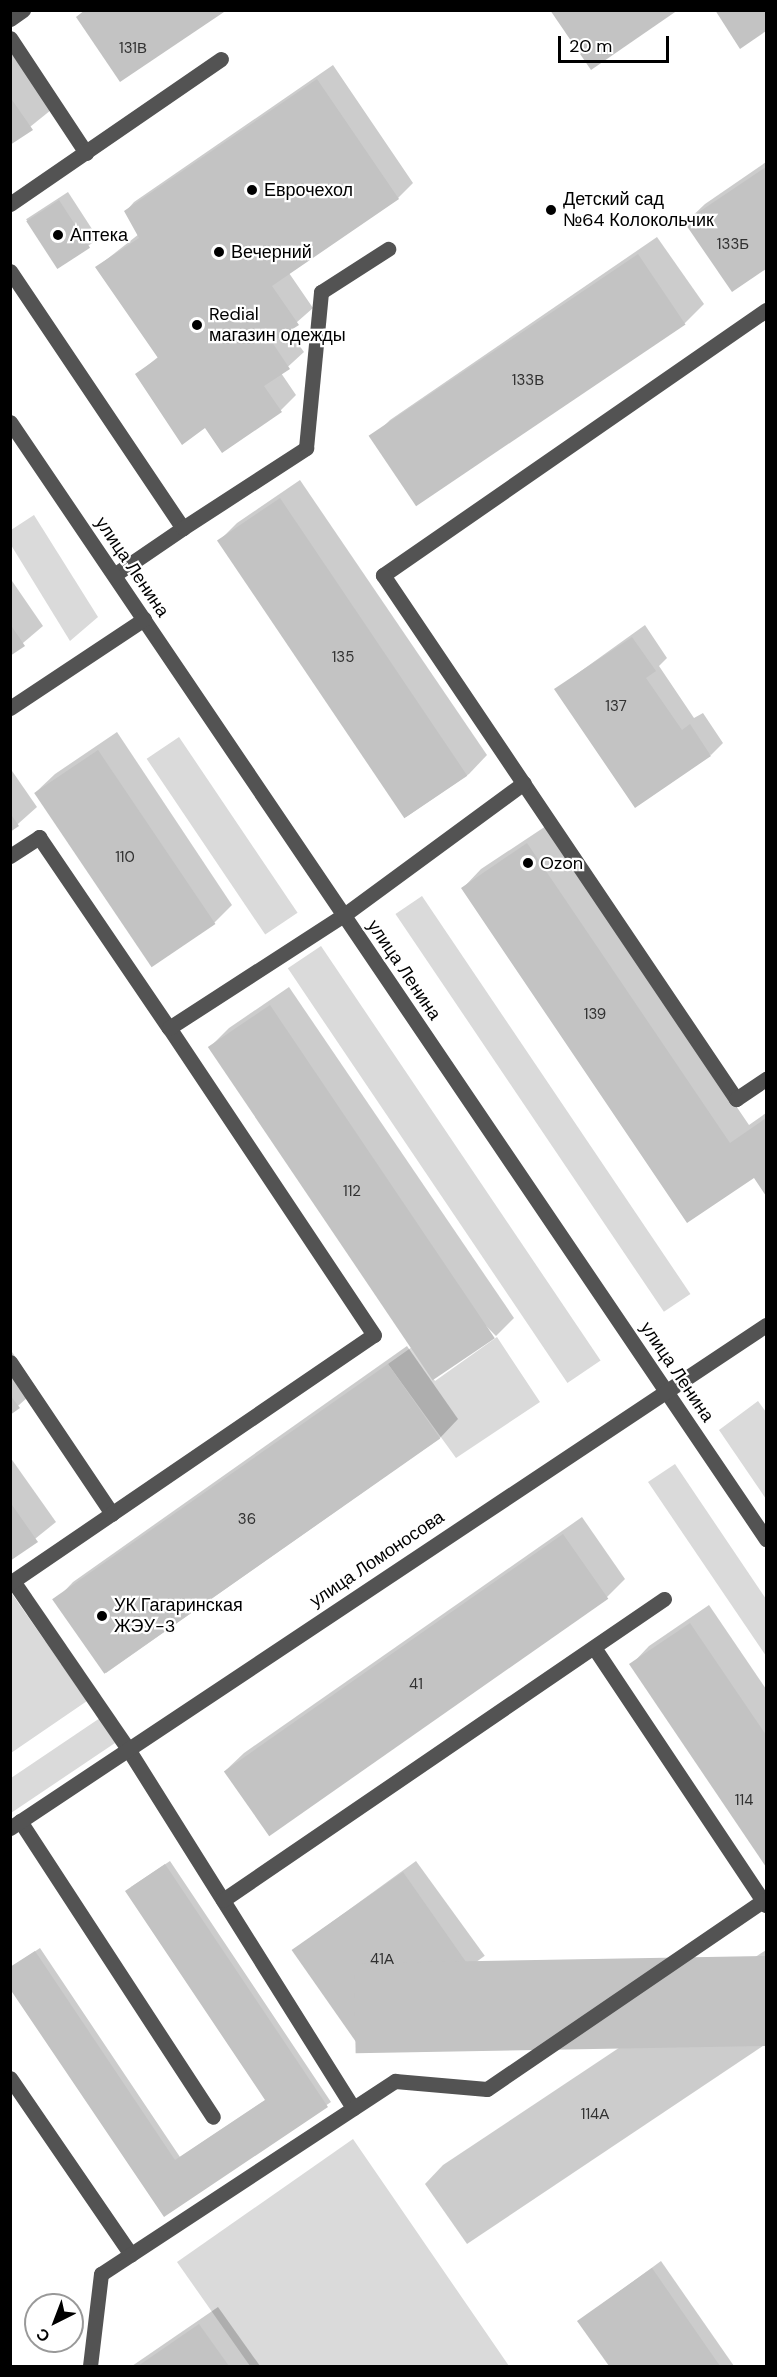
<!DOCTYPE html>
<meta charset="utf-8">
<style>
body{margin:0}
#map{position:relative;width:777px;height:2377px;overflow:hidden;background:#fff;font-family:"DM Sans",sans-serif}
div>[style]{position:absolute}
.green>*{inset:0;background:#dadada;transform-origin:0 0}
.shadow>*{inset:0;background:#0003;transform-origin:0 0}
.building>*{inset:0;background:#c3c3c3;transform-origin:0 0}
.minor>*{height:15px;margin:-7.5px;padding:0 7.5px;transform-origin:7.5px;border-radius:7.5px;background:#535353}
.dots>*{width:16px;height:16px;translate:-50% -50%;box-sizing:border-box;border:3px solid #fff;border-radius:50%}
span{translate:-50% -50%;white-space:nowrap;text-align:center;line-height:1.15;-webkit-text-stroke:4.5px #fff;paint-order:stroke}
.number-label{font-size:15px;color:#313131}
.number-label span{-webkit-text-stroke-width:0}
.poi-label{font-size:18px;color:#000}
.left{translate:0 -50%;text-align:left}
.street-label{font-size:18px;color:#000}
.frame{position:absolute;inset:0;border:12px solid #000;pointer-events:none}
.north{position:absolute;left:24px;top:2293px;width:60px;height:60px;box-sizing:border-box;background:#fff;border:2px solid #999;border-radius:50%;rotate:222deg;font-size:16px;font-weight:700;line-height:24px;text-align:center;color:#000}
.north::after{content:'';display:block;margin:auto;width:21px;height:27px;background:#000;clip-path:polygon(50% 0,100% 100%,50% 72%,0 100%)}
.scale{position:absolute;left:558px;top:36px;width:111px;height:27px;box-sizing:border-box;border:3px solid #000;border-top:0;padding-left:8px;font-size:18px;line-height:21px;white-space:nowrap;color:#000;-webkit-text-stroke:4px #fff;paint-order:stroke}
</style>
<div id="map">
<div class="green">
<i style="clip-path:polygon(34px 515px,98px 617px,70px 641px,11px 545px,11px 530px)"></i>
<i style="left:179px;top:737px;width:212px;height:39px;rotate:56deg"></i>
<i style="left:422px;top:896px;width:480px;height:32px;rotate:56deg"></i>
<i style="left:321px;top:946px;width:500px;height:40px;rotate:56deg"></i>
<i style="clip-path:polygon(497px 1337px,540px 1402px,456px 1458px,388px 1364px,412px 1347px,435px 1381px)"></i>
<i style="clip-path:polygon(758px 1401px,766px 1412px,766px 1499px,719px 1430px)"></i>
<i style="clip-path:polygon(675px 1464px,766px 1599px,766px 1656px,648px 1482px)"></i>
<i style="clip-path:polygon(10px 1591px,87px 1701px,11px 1753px,10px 1753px)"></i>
<i style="clip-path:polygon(100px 1718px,115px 1743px,11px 1813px,11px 1778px)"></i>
<i style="clip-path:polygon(353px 2139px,509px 2366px,250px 2366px,177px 2262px)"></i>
</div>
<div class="shadow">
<i style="clip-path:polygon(10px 51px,51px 110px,10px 143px)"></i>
<i style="clip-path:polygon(333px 65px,413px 183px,398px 198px,289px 273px,313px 308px,288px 330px,304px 352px,281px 373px,296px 395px,281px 410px,222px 451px,205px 426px,137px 374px,158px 357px,97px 267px,139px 234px,126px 211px,134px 202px)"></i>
<i style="clip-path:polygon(766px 162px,766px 267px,732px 290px,686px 222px,705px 204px)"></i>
<i style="left:68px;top:192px;width:56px;height:50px;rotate:57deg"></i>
<i style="clip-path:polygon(657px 237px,704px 304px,685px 323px,372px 438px,390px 420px)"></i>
<i style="clip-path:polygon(300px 480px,487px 755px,469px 774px,406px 817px,219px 541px,237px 523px)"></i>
<i style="clip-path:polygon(10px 578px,43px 626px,10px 654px)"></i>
<i style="clip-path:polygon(645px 625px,667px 658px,659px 666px,694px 718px,703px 713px,723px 743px,711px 755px,556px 689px)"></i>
<i style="clip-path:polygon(117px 732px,232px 905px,214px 923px,36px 792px,55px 774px)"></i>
<i style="clip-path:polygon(10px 768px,37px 807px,10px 831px)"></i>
<i style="clip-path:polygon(546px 826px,749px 1125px,766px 1113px,766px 1194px,755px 1176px,463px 888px,481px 869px)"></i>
<i style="clip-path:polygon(289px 987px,514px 1318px,496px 1336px,210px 1047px,229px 1028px)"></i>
<i style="clip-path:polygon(407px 1346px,458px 1419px,440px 1438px,106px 1673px,55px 1601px,73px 1582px)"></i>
<i style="clip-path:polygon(10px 1349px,37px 1389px,10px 1413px)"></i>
<i style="clip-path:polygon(10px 1457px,56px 1522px,10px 1559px)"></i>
<i style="clip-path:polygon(582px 1517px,625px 1579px,607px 1597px,225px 1771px,244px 1753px)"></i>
<i style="clip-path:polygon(709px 1605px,766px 1689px,766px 1864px,631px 1665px,649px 1646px)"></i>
<i style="clip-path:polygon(170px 1861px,331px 2102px,164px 2215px,10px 1968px,40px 1948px,180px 2157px,267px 2099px,131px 1887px)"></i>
<i style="left:416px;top:1861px;width:117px;height:152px;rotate:54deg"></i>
<i style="clip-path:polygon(766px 1950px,766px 2044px,467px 2244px,425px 2184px,443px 2165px)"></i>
<i style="clip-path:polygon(661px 2261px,734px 2366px,611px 2366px,579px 2321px)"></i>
<i style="clip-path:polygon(218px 2307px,260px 2366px,132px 2366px)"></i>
</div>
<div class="building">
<i style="clip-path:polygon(85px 10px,227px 10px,120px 82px,76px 17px)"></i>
<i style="clip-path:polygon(550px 10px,678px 10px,591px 70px)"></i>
<i style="clip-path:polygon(715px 10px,766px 10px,766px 31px,740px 49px)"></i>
<i style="clip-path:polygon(317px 79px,399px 199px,272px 286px,299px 325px,272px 342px,290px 369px,264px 386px,282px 412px,222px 453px,205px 428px,182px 445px,135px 374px,158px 358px,95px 267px,139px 238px,124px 211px)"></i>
<i style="clip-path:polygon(10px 97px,33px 130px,10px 145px)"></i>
<i style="clip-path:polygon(766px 167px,766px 269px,732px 292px,684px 222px)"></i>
<i style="left:59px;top:200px;width:57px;height:39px;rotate:57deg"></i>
<i style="left:638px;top:254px;width:85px;height:325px;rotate:56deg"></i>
<i style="left:280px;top:498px;width:335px;height:76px;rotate:56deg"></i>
<i style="clip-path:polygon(10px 624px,25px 646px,10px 656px)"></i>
<i style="clip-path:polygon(632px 637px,656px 671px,646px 678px,682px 730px,690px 724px,711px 756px,635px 808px,554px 689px)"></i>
<i style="left:98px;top:750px;width:210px;height:77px;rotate:56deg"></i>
<i style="clip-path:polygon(10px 813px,19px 826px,10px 832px)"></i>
<i style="clip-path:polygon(527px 843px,730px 1143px,766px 1118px,766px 1196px,754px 1178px,687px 1223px,461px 888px)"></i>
<i style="left:270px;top:1005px;width:402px;height:75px;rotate:56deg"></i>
<i style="left:388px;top:1364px;width:91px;height:410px;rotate:55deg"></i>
<i style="clip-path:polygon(10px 1395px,20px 1408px,10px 1415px)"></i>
<i style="clip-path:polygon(10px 1502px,38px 1542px,10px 1561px)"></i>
<i style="left:563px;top:1534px;width:79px;height:414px;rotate:55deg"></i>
<i style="clip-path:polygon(690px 1623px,766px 1735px,766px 1867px,629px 1664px)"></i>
<i style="clip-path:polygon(165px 1864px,328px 2107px,164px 2217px,10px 1989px,10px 1967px,35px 1951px,175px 2160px,265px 2100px,125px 1891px)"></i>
<i style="left:403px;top:1872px;width:120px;height:136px;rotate:55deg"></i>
<i style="left:765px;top:1956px;width:90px;height:411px;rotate:89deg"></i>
<i style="clip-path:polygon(652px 2268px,720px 2366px,609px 2366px,577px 2321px)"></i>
<i style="clip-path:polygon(199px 2324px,229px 2366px,138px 2366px)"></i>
</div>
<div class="minor">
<i style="left:10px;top:19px;width:16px;rotate:-35deg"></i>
<i style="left:10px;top:38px;width:138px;rotate:56.5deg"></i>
<i style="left:10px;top:204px;width:256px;rotate:-34.5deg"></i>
<i style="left:10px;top:271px;width:310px;rotate:56.1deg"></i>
<i style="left:183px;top:528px;width:83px;rotate:145.7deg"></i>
<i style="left:766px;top:310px;width:466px;rotate:145.3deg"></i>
<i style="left:383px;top:575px;width:632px;rotate:56.03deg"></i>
<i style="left:736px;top:1099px;width:36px;rotate:-34deg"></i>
<i style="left:10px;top:422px;width:1349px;rotate:55.91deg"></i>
<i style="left:183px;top:528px;width:147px;rotate:-33deg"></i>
<i style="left:306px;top:448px;width:157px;rotate:-84.5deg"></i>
<i style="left:321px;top:292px;width:80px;rotate:-32.7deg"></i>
<i style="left:10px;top:708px;width:161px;rotate:-33.6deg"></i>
<i style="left:10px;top:856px;width:35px;rotate:-33deg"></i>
<i style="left:39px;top:837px;width:231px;rotate:55.8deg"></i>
<i style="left:10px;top:1362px;width:183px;rotate:56.1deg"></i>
<i style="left:13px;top:1581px;width:204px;rotate:55.6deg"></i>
<i style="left:128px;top:1749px;width:424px;rotate:57.9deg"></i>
<i style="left:10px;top:1583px;width:440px;rotate:-34.3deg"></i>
<i style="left:374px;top:1335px;width:369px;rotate:-123.7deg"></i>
<i style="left:169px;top:1028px;width:208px;rotate:-32.9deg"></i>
<i style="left:344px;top:915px;width:223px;rotate:-36.3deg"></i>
<i style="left:595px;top:1649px;width:308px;rotate:56.3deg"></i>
<i style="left:20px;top:1821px;width:353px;rotate:56.9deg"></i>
<i style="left:10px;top:1828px;width:908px;rotate:-33.64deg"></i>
<i style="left:223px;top:1900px;width:534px;rotate:-34.32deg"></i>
<i style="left:10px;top:2078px;width:214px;rotate:55.6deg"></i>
<i style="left:90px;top:2366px;width:93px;rotate:-83.2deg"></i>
<i style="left:101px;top:2274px;width:352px;rotate:-33.3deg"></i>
<i style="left:395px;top:2081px;width:92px;rotate:5deg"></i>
<i style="left:487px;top:2089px;width:335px;rotate:-34.3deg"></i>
</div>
<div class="dots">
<i style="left:252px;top:190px;background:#000"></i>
<i style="left:551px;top:210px;background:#000"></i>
<i style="left:58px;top:235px;background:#000"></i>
<i style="left:219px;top:252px;background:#000"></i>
<i style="left:197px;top:325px;background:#000"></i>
<i style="left:528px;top:863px;background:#000"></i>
<i style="left:102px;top:1616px;background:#000"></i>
</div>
<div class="number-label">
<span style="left:133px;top:49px">131В</span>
<span style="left:733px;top:245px">133Б</span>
<span style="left:528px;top:381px">133В</span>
<span style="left:343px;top:658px">135</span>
<span style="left:616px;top:707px">137</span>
<span style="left:125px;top:858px">110</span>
<span style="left:595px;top:1015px">139</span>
<span style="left:352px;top:1192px">112</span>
<span style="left:247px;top:1520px">36</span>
<span style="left:416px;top:1685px">41</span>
<span style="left:744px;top:1801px">114</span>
<span style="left:382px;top:1960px">41А</span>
<span style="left:595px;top:2115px">114А</span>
</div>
<div class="poi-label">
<span class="left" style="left:264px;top:190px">Еврочехол</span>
<span class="left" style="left:563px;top:210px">Детский сад<br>№64 Колокольчик</span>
<span class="left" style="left:70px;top:235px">Аптека</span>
<span class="left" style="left:231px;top:252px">Вечерний</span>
<span class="left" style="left:209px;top:325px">Redial<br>магазин одежды</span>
<span class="left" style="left:540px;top:863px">Ozon</span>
<span class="left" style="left:114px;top:1616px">УК Гагаринская<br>ЖЭУ-3</span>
</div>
<div class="street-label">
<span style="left:132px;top:567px;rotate:56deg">улица Ленина</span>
<span style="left:404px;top:970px;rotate:56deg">улица Ленина</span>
<span style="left:677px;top:1372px;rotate:56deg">улица Ленина</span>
<span style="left:377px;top:1559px;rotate:-34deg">улица Ломоносова</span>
</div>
<div class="frame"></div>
<div class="north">С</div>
<div class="scale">20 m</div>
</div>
